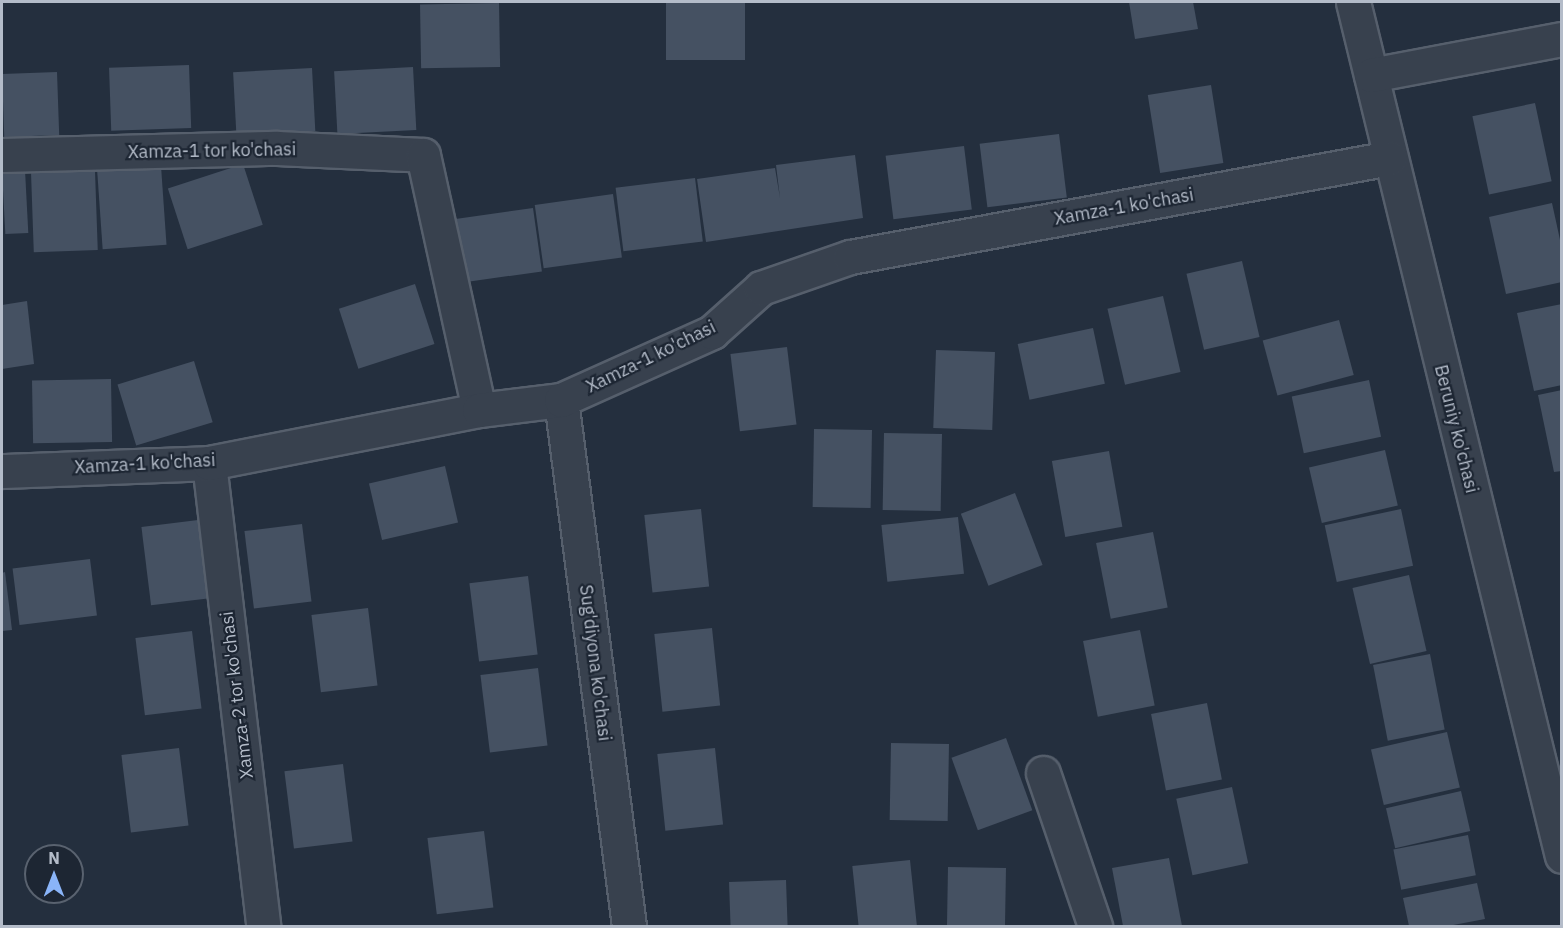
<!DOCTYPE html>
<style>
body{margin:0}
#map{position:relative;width:1563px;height:928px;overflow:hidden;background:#242f3e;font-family:"IBM Plex Sans",sans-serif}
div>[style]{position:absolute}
.building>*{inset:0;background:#455162;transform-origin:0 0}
.roads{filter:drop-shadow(2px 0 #565f6c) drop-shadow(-2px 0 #565f6c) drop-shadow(0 2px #565f6c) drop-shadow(0 -2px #565f6c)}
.minor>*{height:33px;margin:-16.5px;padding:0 16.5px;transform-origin:16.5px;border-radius:16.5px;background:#38414e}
span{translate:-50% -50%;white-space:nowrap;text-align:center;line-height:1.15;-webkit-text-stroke:4.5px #1d2633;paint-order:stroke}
.street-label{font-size:18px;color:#b4bcc9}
.frame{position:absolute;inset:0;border:3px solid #b4bcc9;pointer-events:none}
.north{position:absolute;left:24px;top:844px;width:60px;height:60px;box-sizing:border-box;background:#1d2633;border:2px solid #59626f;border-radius:50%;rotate:0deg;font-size:16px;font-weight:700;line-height:24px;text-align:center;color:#b4bcc9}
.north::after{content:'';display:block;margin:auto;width:21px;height:27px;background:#8ab4f8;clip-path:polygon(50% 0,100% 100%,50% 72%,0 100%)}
</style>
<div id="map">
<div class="building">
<i style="left:666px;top:2px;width:79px;height:58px"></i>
<i style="clip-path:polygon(1129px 2px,1193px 2px,1198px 29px,1135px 39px)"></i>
<i style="left:499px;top:3px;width:64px;height:79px;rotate:89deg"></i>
<i style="left:189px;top:65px;width:63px;height:80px;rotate:88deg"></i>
<i style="left:413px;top:67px;width:63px;height:79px;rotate:87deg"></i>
<i style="left:312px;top:68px;width:63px;height:79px;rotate:87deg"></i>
<i style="left:57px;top:72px;width:63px;height:55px;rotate:88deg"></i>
<i style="left:1211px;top:85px;width:79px;height:64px;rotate:81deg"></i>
<i style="left:1535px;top:103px;width:80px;height:64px;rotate:78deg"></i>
<i style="left:1059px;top:134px;width:64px;height:80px;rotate:83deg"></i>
<i style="left:964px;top:146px;width:64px;height:79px;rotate:83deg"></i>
<i style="clip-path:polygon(855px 155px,863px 218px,706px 242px,697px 179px,775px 168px,780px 198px,776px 165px)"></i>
<i style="left:243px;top:164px;width:64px;height:79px;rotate:72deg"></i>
<i style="left:161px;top:166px;width:79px;height:64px;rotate:86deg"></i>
<i style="left:25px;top:170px;width:63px;height:23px;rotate:87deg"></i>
<i style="left:95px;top:171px;width:79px;height:64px;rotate:88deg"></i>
<i style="left:695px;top:178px;width:64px;height:80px;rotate:83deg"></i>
<i style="left:613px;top:194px;width:64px;height:79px;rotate:82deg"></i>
<i style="clip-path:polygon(1552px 203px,1562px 249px,1562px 282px,1506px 294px,1489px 217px)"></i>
<i style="left:533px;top:208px;width:64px;height:80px;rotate:82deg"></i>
<i style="left:1242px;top:261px;width:78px;height:57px;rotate:77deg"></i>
<i style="left:415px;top:284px;width:63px;height:80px;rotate:72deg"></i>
<i style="left:1163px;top:296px;width:78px;height:57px;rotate:77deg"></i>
<i style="clip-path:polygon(27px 301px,34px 364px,2px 369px,2px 305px)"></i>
<i style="clip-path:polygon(1562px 304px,1562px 385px,1534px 391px,1517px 313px)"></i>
<i style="left:1339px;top:320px;width:57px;height:79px;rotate:75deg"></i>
<i style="left:1093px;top:328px;width:57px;height:77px;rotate:78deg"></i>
<i style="left:787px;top:347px;width:78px;height:57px;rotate:83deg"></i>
<i style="left:936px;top:350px;width:59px;height:78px;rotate:2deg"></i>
<i style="left:194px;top:361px;width:64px;height:80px;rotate:73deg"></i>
<i style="left:111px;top:379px;width:63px;height:79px;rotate:89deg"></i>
<i style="left:1369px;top:380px;width:58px;height:79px;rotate:78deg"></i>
<i style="clip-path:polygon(1562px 390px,1562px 471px,1554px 472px,1538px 395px)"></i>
<i style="left:814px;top:429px;width:58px;height:78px;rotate:1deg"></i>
<i style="left:884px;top:433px;width:58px;height:77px;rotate:1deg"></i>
<i style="left:1385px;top:450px;width:57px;height:78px;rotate:77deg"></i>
<i style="left:1109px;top:451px;width:77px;height:58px;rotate:80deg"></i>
<i style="left:445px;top:466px;width:58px;height:78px;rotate:77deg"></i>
<i style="left:1015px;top:493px;width:77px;height:58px;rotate:69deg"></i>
<i style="left:701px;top:509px;width:78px;height:57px;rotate:84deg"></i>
<i style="left:1401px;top:509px;width:58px;height:78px;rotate:78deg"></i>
<i style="left:958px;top:517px;width:57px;height:77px;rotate:84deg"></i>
<i style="left:198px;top:520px;width:79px;height:57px;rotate:83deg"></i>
<i style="left:302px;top:524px;width:78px;height:58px;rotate:83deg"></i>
<i style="left:1153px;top:532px;width:77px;height:58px;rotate:79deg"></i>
<i style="left:90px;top:559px;width:57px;height:78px;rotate:83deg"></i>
<i style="clip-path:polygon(5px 572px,12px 630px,2px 631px,2px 573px)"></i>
<i style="left:1409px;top:575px;width:78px;height:58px;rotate:77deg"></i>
<i style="left:528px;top:576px;width:79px;height:59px;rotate:83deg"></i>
<i style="left:368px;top:608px;width:78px;height:57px;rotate:83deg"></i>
<i style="left:712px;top:628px;width:78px;height:58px;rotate:84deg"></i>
<i style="left:1140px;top:630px;width:77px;height:58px;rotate:79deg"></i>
<i style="left:192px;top:631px;width:78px;height:57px;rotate:83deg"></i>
<i style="left:1430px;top:654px;width:77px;height:58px;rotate:79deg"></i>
<i style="left:538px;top:668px;width:78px;height:58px;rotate:83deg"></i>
<i style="left:1207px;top:703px;width:78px;height:57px;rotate:79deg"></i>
<i style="left:1447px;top:732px;width:57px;height:78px;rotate:77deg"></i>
<i style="left:1006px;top:738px;width:77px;height:58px;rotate:70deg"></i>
<i style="left:891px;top:743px;width:58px;height:77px;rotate:1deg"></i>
<i style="left:179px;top:748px;width:78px;height:58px;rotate:83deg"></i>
<i style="left:715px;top:748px;width:77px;height:58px;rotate:84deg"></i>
<i style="left:343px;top:764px;width:78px;height:59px;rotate:83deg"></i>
<i style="left:1232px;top:787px;width:78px;height:57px;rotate:78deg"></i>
<i style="left:1461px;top:791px;width:41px;height:77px;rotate:77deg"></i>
<i style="left:484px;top:831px;width:77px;height:57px;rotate:83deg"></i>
<i style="left:1468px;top:835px;width:41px;height:76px;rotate:79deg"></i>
<i style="clip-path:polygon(1169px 858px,1182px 926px,1123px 926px,1112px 868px)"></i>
<i style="left:910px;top:860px;width:66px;height:58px;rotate:84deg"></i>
<i style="left:948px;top:867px;width:58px;height:59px;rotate:1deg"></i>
<i style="left:786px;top:880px;width:46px;height:57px;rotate:88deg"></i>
<i style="clip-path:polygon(1477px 883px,1485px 919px,1448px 926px,1409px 926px,1403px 898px)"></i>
</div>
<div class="roads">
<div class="minor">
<i style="left:1353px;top:2px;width:879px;rotate:76.25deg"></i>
<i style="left:1371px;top:75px;width:194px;rotate:-10.7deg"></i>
<i style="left:2px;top:155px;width:275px;rotate:-1.5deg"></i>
<i style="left:277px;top:148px;width:146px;rotate:2.7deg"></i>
<i style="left:423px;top:155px;width:261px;rotate:77.6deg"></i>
<i style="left:561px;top:400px;width:530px;rotate:82.63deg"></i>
<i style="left:209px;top:463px;width:466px;rotate:83.3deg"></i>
<i style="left:2px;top:471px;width:207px;rotate:-2.2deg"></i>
<i style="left:209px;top:463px;width:275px;rotate:-11.1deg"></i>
<i style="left:479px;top:410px;width:83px;rotate:-7deg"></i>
<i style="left:561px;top:400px;width:166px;rotate:-24.2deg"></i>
<i style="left:712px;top:332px;width:66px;rotate:-41.9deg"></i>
<i style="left:761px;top:288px;width:94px;rotate:-19.2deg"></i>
<i style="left:850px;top:257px;width:549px;rotate:-10.39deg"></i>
<i style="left:1043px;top:773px;width:162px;rotate:71.2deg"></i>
</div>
</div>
<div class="street-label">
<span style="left:212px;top:151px;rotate:-1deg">Xamza-1 tor ko'chasi</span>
<span style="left:1124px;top:207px;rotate:-10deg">Xamza-1 ko'chasi</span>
<span style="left:651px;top:357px;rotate:-26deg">Xamza-1 ko'chasi</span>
<span style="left:1456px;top:429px;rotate:76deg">Beruniy ko'chasi</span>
<span style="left:145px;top:464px;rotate:-3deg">Xamza-1 ko'chasi</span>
<span style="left:595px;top:663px;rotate:83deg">Sug'diyona ko'chasi</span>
<span style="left:237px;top:695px;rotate:-97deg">Xamza-2 tor ko'chasi</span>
</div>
<div class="frame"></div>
<div class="north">N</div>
</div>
